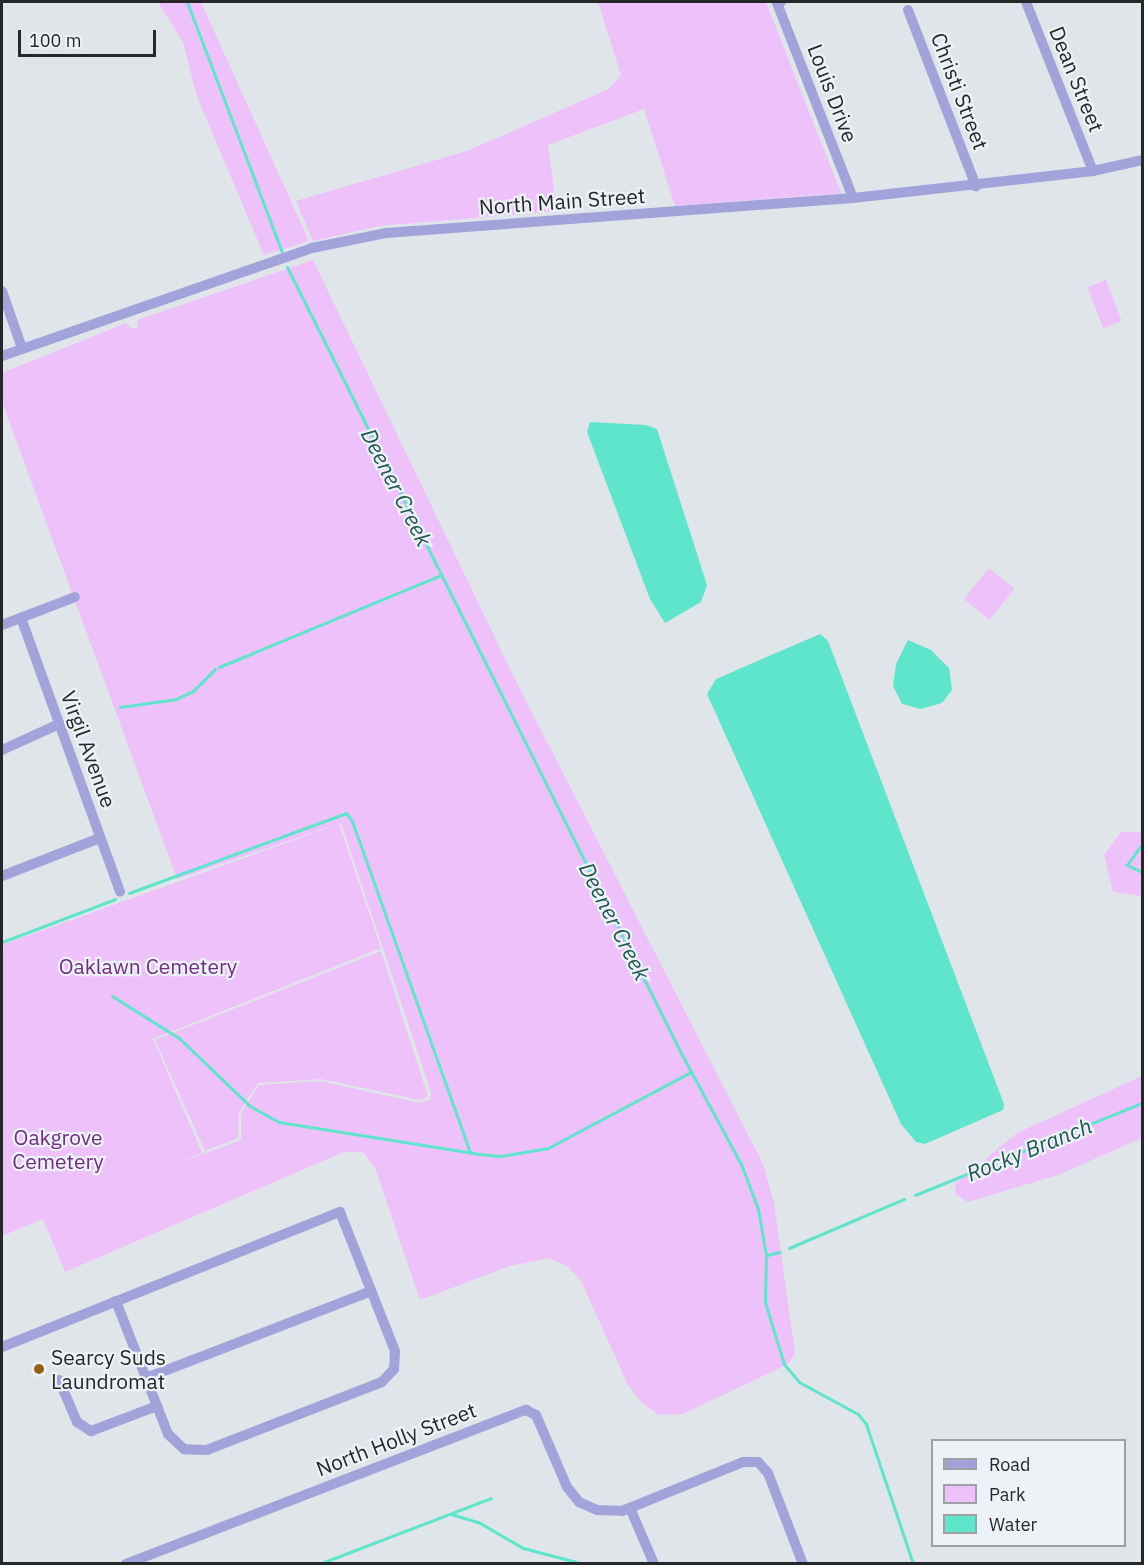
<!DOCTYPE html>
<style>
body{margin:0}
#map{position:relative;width:1144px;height:1565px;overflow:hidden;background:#e0e5ea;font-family:"IBM Plex Sans",sans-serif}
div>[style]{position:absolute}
.green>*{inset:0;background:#eec1fb;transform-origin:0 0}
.water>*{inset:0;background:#5fe5cc}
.stream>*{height:3px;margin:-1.5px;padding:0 1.5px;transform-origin:1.5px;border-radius:1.5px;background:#5fe5cc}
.minor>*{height:10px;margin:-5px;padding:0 5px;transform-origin:5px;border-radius:5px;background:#a3a3dc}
.dots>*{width:16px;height:16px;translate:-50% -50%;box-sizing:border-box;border:3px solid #edf2f7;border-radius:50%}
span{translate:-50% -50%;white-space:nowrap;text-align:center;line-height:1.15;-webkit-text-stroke:4.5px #edf2f7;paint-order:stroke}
.street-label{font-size:21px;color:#252729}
.park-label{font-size:21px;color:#722c84}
.poi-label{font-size:21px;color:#252729}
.left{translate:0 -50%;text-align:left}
.water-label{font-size:22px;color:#1e574c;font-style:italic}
.frame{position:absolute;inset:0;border:3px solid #252729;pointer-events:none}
.legend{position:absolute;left:931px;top:1439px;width:195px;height:108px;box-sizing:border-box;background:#edf2f7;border:2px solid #9da1a5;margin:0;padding:8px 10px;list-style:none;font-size:18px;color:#252729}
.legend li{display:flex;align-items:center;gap:12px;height:30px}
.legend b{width:30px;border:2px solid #9da1a5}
.scale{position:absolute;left:18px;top:30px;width:138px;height:27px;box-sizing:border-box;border:3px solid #252729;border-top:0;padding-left:8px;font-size:18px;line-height:21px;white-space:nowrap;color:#252729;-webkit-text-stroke:4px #edf2f7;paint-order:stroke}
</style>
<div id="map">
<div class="green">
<i style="clip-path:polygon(158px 2px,201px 2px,309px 241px,264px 255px,197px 97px,183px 42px)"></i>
<i style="clip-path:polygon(598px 2px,766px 2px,841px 193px,675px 206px,644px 109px,548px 145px,557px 211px,380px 226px,313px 241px,296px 201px,467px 151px,609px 89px,621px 75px)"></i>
<i style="clip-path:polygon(313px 260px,515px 679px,763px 1164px,774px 1203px,795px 1353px,788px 1364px,683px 1414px,659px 1415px,641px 1402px,628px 1385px,581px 1281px,567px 1266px,549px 1258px,510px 1266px,420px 1300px,375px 1168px,363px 1152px,344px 1152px,65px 1272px,43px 1219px,2px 1236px,2px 945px,339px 824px,381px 948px,153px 1039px,202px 1153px,170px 1166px,241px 1140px,241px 1113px,259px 1085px,320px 1081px,420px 1103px,430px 1100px,431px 1092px,341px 823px,177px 879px,2px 402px,2px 373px,126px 323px,132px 329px,138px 327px,137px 320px)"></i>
<i style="left:1106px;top:280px;width:44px;height:20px;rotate:69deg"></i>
<i style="left:989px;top:568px;width:33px;height:40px;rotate:39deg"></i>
<i style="clip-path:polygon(1121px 832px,1142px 832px,1142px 896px,1113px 892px,1104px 855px)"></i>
<i style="clip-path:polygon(381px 951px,428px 1097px,420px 1100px,321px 1079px,258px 1083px,239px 1112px,238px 1138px,205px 1151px,155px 1040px)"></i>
<i style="clip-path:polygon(1142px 1076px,1142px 1138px,1058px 1175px,967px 1202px,956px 1194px,955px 1184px,1017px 1133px)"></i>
</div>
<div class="water">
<i style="clip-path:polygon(590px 422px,646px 425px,657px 429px,707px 585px,701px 602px,665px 623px,650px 599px,587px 432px)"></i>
<i style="clip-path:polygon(820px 634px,828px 641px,1004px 1104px,1003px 1110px,925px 1144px,916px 1142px,901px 1124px,707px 694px,716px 679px)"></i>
<i style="clip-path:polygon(908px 640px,931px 650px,949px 668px,952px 690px,942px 703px,921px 709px,902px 704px,893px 686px,896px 664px)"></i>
</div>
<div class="stream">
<i style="left:187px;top:2px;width:267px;rotate:69.2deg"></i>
<i style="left:287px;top:267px;width:881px;rotate:63.38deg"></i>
<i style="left:682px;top:1055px;width:124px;rotate:61.6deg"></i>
<i style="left:741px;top:1164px;width:48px;rotate:69.3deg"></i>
<i style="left:758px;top:1209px;width:47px;rotate:80.1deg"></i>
<i style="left:766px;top:1255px;width:47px;rotate:91.2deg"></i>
<i style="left:765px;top:1302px;width:65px;rotate:73deg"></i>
<i style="left:784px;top:1364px;width:23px;rotate:50deg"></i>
<i style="left:799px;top:1382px;width:67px;rotate:28.5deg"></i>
<i style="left:858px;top:1414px;width:13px;rotate:51deg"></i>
<i style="left:866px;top:1424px;width:148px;rotate:71.4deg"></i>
<i style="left:219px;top:667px;width:240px;rotate:-22.5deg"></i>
<i style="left:120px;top:707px;width:57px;rotate:-8.1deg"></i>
<i style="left:176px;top:699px;width:19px;rotate:-25deg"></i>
<i style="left:193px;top:691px;width:31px;rotate:-45deg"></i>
<i style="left:1142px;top:844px;width:26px;rotate:126deg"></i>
<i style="left:1127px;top:865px;width:17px;rotate:25deg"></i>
<i style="left:129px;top:893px;width:231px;rotate:-20.2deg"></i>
<i style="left:346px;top:813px;width:10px;rotate:53deg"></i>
<i style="left:352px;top:821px;width:352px;rotate:70.4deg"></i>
<i style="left:2px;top:942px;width:121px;rotate:-20.8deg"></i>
<i style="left:112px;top:996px;width:79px;rotate:32.1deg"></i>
<i style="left:179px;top:1038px;width:98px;rotate:43.8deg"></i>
<i style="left:250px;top:1106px;width:33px;rotate:29deg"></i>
<i style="left:279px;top:1122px;width:203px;rotate:9.1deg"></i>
<i style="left:479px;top:1154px;width:22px;rotate:5deg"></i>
<i style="left:501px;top:1156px;width:48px;rotate:-9.7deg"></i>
<i style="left:548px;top:1148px;width:162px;rotate:-28deg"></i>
<i style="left:915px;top:1195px;width:245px;rotate:-22.1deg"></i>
<i style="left:789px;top:1248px;width:125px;rotate:-23.1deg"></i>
<i style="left:767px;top:1255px;width:13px;rotate:-13deg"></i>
<i style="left:451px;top:1514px;width:30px;rotate:17deg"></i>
<i style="left:480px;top:1523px;width:50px;rotate:30.2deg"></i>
<i style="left:523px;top:1548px;width:63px;rotate:14.7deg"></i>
<i style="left:319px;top:1564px;width:184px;rotate:-21deg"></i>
</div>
<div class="minor">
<i style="left:781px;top:2px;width:4px;rotate:166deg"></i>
<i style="left:777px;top:3px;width:209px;rotate:68.7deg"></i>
<i style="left:1026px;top:2px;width:182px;rotate:68.4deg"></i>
<i style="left:908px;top:10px;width:189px;rotate:68.9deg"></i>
<i style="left:2px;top:291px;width:60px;rotate:70.7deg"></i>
<i style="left:2px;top:356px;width:328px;rotate:-19.2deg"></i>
<i style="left:312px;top:248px;width:76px;rotate:-11.5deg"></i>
<i style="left:386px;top:233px;width:468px;rotate:-4.3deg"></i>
<i style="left:853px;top:198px;width:242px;rotate:-6.4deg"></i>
<i style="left:1093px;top:171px;width:50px;rotate:-12.7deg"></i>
<i style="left:21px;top:618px;width:291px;rotate:70.1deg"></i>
<i style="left:2px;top:625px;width:78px;rotate:-21deg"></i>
<i style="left:2px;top:750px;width:63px;rotate:-24.5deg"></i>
<i style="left:2px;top:876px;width:105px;rotate:-21.2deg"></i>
<i style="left:2px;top:1347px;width:364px;rotate:-21.8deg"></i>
<i style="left:340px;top:1212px;width:149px;rotate:68.4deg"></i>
<i style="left:395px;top:1351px;width:18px;rotate:93deg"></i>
<i style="left:394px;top:1369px;width:18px;rotate:133deg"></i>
<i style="left:382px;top:1382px;width:188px;rotate:158.8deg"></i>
<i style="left:207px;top:1450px;width:23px;rotate:-178deg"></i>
<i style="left:184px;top:1449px;width:22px;rotate:-137deg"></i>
<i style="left:168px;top:1434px;width:143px;rotate:-111.4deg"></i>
<i style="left:146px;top:1378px;width:241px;rotate:-21.1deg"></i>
<i style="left:59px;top:1380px;width:46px;rotate:66.8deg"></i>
<i style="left:77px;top:1422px;width:17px;rotate:33deg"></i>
<i style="left:91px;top:1431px;width:71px;rotate:-20.7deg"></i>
<i style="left:630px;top:1508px;width:61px;rotate:66.8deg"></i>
<i style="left:126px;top:1564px;width:429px;rotate:-21.1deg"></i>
<i style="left:526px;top:1410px;width:11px;rotate:27deg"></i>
<i style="left:536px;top:1415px;width:78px;rotate:66.7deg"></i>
<i style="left:567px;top:1487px;width:19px;rotate:51deg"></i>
<i style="left:579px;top:1502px;width:20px;rotate:24deg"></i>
<i style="left:597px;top:1510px;width:25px;rotate:2deg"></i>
<i style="left:622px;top:1511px;width:131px;rotate:-22deg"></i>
<i style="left:743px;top:1462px;width:15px"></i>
<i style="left:758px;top:1462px;width:15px;rotate:48deg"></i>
<i style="left:768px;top:1473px;width:97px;rotate:69deg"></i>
</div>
<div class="dots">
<i style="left:39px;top:1369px;background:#91620f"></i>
</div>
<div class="street-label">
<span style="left:1077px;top:79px;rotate:68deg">Dean Street</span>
<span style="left:960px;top:91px;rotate:69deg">Christi Street</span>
<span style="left:833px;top:93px;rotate:69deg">Louis Drive</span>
<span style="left:562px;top:201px;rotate:-4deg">North Main Street</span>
<span style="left:89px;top:749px;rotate:70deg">Virgil Avenue</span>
<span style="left:396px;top:1439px;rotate:-21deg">North Holly Street</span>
</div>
<div class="park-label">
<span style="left:148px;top:966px">Oaklawn Cemetery</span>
<span style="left:58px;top:1149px">Oakgrove<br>Cemetery</span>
</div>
<div class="poi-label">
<span class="left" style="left:51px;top:1369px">Searcy Suds<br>Laundromat</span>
</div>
<div class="water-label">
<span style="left:397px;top:487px;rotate:63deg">Deener Creek</span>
<span style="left:615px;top:921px;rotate:63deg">Deener Creek</span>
<span style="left:1029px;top:1149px;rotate:-22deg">Rocky Branch</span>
</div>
<div class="frame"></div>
<ul class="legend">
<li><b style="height:8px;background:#a3a3dc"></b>Road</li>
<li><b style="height:16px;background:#eec1fb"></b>Park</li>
<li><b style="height:16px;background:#5fe5cc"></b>Water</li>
</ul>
<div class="scale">100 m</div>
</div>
